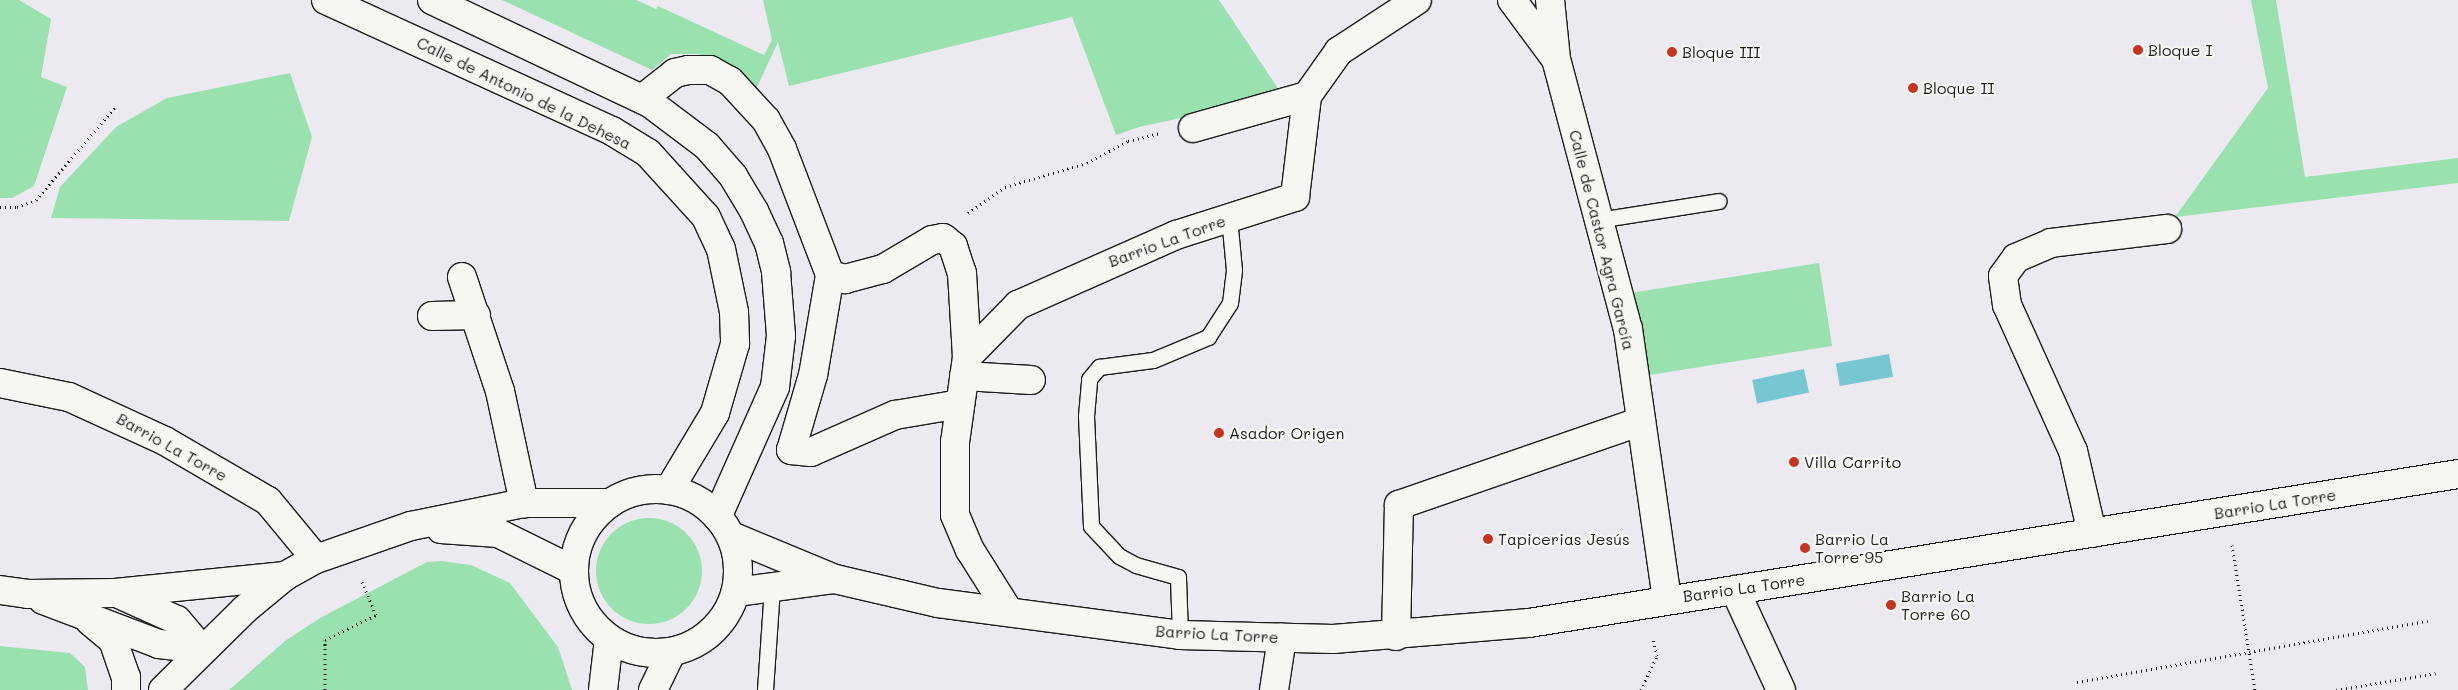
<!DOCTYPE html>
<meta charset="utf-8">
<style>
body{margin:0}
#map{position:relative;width:2458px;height:690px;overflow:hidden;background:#eceaf0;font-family:Mali,sans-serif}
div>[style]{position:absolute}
.green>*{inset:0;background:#99e1af;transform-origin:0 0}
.round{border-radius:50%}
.water>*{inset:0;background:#77c7d2;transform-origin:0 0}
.path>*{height:3px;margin-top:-1.5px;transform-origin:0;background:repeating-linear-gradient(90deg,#1c1c1c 0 1px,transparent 0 5px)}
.roads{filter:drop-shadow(1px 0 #1c1c1c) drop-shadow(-1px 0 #1c1c1c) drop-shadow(0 1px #1c1c1c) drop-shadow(0 -1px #1c1c1c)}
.service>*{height:15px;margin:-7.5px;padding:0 7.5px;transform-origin:7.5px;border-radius:7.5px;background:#f6f6f2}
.minor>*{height:28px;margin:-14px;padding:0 14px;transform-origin:14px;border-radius:14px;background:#f6f6f2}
.secondary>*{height:28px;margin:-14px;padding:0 14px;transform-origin:14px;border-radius:14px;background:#f6f6f2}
.secondary>.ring{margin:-14px;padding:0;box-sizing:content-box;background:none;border:28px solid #f6f6f2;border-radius:50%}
.dots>*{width:14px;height:14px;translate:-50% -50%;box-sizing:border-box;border:2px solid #f6f6f2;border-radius:50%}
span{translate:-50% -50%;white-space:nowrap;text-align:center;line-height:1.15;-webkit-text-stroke:4.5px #f6f6f2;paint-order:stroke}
.poi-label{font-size:16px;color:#1c1c1c}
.left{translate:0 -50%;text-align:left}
.street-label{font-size:16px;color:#1c1c1c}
</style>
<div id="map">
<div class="green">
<i style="clip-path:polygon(0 0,19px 0,51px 19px,41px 77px,67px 87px,34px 186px,12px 198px,0 198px)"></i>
<i style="clip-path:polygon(502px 0,636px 0,656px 9px,658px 6px,764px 55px,772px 40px,763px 0,1219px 0,1283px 96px,1139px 127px,1116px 135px,1072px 17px,789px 86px,778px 42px,756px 89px,724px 63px,699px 54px,671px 54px,652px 70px)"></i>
<i style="clip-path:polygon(2251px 0,2276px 0,2305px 177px,2458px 158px,2458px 183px,2175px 217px,2268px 88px)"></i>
<i style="clip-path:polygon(290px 73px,312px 137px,289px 221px,51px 218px,60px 187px,116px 127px,167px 98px)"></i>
<i style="left:1819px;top:263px;width:84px;height:188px;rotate:81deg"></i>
<i class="round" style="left:596px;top:518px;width:106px;height:106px"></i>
<i style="clip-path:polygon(441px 561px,471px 565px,510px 583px,558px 647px,572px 690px,229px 690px,285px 641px,320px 618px,427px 562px)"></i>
<i style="clip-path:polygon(0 646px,70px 653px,85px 667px,88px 690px,0 690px)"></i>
</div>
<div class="water">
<i style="left:1889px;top:354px;width:23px;height:54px;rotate:80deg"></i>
<i style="left:1804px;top:369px;width:24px;height:53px;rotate:78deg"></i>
</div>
<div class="path">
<i style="left:0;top:207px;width:17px"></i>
<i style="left:17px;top:207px;width:20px;rotate:-20deg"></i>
<i style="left:36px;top:200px;width:123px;rotate:-49.6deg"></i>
<i style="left:968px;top:213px;width:45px;rotate:-35.1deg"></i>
<i style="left:1005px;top:187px;width:85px;rotate:-16.3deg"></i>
<i style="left:1087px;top:163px;width:47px;rotate:-28.2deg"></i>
<i style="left:1128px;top:141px;width:32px;rotate:-14deg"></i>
<i style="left:2232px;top:545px;width:147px;rotate:81deg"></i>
<i style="left:2077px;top:682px;width:356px;rotate:-9.9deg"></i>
<i style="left:325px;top:690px;width:50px;rotate:-90deg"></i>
<i style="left:325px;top:640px;width:57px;rotate:-26.1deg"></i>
<i style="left:376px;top:615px;width:39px;rotate:-113deg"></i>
<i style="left:1641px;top:690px;width:38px;rotate:-65deg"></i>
<i style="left:1657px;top:656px;width:18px;rotate:-103deg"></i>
<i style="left:2336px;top:690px;width:101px;rotate:-9.6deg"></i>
</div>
<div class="roads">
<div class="service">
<i style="left:1598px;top:220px;width:122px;rotate:-8.9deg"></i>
<i style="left:1180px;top:635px;width:58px;rotate:-92deg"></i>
<i style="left:1178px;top:577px;width:44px;rotate:-164.1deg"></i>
<i style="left:1136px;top:565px;width:19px;rotate:-152deg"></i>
<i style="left:1119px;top:556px;width:41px;rotate:-133deg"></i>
<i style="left:1091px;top:526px;width:110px;rotate:-92.6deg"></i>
<i style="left:1086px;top:416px;width:37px;rotate:-85deg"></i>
<i style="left:1089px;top:379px;width:16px;rotate:-50deg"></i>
<i style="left:1099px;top:367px;width:54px;rotate:-7.4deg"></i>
<i style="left:1153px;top:360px;width:60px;rotate:-22.7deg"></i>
<i style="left:1208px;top:337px;width:40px;rotate:-57.1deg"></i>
<i style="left:1230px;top:303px;width:33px;rotate:-83deg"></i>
<i style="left:1234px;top:270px;width:53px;rotate:-95.4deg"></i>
<i style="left:765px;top:690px;width:103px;rotate:-86.1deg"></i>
</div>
<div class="minor">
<i style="left:1512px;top:0;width:72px;rotate:53.4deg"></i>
<i style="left:1550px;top:0;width:59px;rotate:84.2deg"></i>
<i style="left:1556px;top:59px;width:279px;rotate:75.1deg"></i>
<i style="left:1628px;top:329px;width:273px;rotate:81.8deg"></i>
<i style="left:642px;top:99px;width:42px;rotate:-38.2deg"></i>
<i style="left:675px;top:73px;width:13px;rotate:-13deg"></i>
<i style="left:688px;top:70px;width:22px"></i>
<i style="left:710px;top:70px;width:23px;rotate:29deg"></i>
<i style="left:730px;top:81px;width:53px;rotate:47.3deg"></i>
<i style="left:766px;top:120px;width:33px;rotate:61deg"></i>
<i style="left:782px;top:149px;width:135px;rotate:69.1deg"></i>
<i style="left:830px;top:275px;width:16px;rotate:15deg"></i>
<i style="left:845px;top:279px;width:39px;rotate:-15deg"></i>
<i style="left:883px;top:269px;width:57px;rotate:-30.6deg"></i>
<i style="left:932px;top:240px;width:11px;rotate:-10deg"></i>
<i style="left:943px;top:238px;width:13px;rotate:39deg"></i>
<i style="left:953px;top:246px;width:28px;rotate:72deg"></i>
<i style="left:962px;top:273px;width:84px;rotate:86.6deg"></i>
<i style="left:967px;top:357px;width:86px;rotate:98deg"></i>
<i style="left:955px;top:442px;width:73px;rotate:90deg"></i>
<i style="left:955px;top:515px;width:38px;rotate:67deg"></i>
<i style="left:970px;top:550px;width:73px;rotate:57.8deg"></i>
<i style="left:1193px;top:128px;width:118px;rotate:-15.7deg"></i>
<i style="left:830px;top:275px;width:101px;rotate:99.6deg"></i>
<i style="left:813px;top:375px;width:78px;rotate:106.3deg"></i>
<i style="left:791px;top:450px;width:20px;rotate:6deg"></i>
<i style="left:811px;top:452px;width:92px;rotate:-23.8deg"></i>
<i style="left:895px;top:415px;width:66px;rotate:-9.6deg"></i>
<i style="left:462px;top:277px;width:120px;rotate:71.6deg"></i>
<i style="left:500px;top:391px;width:115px;rotate:77.9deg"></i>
<i style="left:432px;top:316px;width:44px;rotate:-1.3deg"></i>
<i style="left:967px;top:357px;width:73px;rotate:-45.6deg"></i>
<i style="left:1018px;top:305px;width:173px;rotate:-23.9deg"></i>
<i style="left:1176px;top:235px;width:125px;rotate:-17.7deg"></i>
<i style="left:1295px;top:197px;width:102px;rotate:-83.2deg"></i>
<i style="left:1307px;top:96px;width:55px;rotate:-54.6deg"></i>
<i style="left:1339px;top:51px;width:93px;rotate:-33.2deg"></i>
<i style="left:964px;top:376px;width:67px;rotate:3.4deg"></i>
<i style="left:0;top:383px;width:70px;rotate:11.5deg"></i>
<i style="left:69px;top:397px;width:106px;rotate:24.6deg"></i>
<i style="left:165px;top:441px;width:119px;rotate:30.2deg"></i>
<i style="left:268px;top:501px;width:75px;rotate:50.4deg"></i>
<i style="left:2092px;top:533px;width:84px;rotate:-103deg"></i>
<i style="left:2073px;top:451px;width:160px;rotate:-114.3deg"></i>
<i style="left:2007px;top:305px;width:29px;rotate:-98deg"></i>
<i style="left:2003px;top:276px;width:22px;rotate:-54deg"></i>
<i style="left:2016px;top:258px;width:38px;rotate:-23deg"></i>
<i style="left:2051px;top:243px;width:117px;rotate:-6.9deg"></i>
<i style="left:731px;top:536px;width:113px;rotate:22.5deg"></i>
<i style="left:835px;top:579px;width:106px;rotate:13.1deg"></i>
<i style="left:938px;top:603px;width:244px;rotate:7.5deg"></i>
<i style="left:1180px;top:635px;width:153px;rotate:1.5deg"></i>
<i style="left:1333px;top:639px;width:197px;rotate:-4.7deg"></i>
<i style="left:1529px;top:623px;width:941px;rotate:-9.11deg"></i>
<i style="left:0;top:590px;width:28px;rotate:8deg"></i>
<i style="left:28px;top:594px;width:87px;rotate:-0.7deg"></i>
<i style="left:115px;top:593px;width:171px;rotate:-5.7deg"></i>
<i style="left:1735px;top:590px;width:110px;rotate:65.3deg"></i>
<i style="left:736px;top:592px;width:98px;rotate:-7.6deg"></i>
<i style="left:121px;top:595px;width:61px;rotate:24.1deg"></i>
<i style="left:177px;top:620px;width:38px;rotate:50deg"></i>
<i style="left:43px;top:600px;width:124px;rotate:20.8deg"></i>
<i style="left:159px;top:644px;width:42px;rotate:6.8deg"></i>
<i style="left:90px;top:621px;width:30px;rotate:40deg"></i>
<i style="left:113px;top:640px;width:39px;rotate:71deg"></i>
<i style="left:126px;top:677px;width:13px;rotate:90deg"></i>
<i style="left:1396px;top:636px;width:131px;rotate:-88.7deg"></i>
<i style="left:1399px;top:505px;width:256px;rotate:-19.1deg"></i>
<i style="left:603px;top:690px;width:51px;rotate:-83.3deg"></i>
<i style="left:653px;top:690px;width:41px;rotate:-64.1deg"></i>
<i style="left:1274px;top:690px;width:53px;rotate:-81.3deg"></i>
</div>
<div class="secondary">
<i style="left:326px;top:0;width:315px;rotate:24.6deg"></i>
<i style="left:612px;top:131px;width:42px;rotate:31.4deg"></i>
<i style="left:648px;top:153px;width:86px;rotate:47.8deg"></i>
<i style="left:706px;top:217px;width:35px;rotate:65deg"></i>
<i style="left:721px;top:249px;width:64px;rotate:78.3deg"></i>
<i style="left:734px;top:312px;width:32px;rotate:88deg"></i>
<i style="left:735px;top:344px;width:72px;rotate:106.2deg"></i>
<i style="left:715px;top:413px;width:90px;rotate:120.9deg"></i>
<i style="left:432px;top:0;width:241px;rotate:25.3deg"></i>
<i style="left:650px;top:103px;width:71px;rotate:37deg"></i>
<i style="left:707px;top:146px;width:40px;rotate:49deg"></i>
<i style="left:733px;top:176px;width:41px;rotate:59deg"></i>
<i style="left:754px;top:211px;width:35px;rotate:65deg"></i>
<i style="left:769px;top:243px;width:30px;rotate:76deg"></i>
<i style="left:776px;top:272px;width:64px;rotate:85.5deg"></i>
<i style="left:781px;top:336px;width:51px;rotate:96.7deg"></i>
<i style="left:775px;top:387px;width:142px;rotate:114deg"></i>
<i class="ring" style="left:574px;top:489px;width:136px;height:136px"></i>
<i style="left:441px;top:529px;width:57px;rotate:4deg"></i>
<i style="left:498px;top:533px;width:84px;rotate:26.3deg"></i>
<i style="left:163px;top:690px;width:114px;rotate:-44.6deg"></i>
<i style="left:244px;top:610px;width:53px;rotate:-39.7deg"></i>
<i style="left:285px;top:576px;width:35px;rotate:-29deg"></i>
<i style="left:316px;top:559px;width:101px;rotate:-19.2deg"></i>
<i style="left:411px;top:526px;width:115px;rotate:-11.5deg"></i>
<i style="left:524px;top:503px;width:86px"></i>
</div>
</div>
<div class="dots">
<i style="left:2138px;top:50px;background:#c8321e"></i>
<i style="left:1672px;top:52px;background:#c8321e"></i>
<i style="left:1913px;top:88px;background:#c8321e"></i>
<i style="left:1219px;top:433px;background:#c8321e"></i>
<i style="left:1794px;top:462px;background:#c8321e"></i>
<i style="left:1488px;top:539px;background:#c8321e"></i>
<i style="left:1805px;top:548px;background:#c8321e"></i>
<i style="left:1891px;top:605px;background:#c8321e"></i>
</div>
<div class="poi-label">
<span class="left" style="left:2148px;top:50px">Bloque I</span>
<span class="left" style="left:1682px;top:52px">Bloque III</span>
<span class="left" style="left:1923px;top:88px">Bloque II</span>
<span class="left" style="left:1229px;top:433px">Asador Origen</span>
<span class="left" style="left:1804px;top:462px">Villa Carrito</span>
<span class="left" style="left:1498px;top:539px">Tapicerias Jesús</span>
<span class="left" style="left:1815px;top:548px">Barrio La<br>Torre 95</span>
<span class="left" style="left:1901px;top:605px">Barrio La<br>Torre 60</span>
</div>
<div class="street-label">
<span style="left:524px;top:93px;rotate:26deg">Calle de Antonio de la Dehesa</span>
<span style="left:1602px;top:240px;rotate:76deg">Calle de Castor Agra García</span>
<span style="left:1167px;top:241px;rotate:-20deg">Barrio La Torre</span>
<span style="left:172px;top:447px;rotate:29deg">Barrio La Torre</span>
<span style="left:2275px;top:504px;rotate:-9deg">Barrio La Torre</span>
<span style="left:1744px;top:588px;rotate:-8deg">Barrio La Torre</span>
<span style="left:1217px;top:634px;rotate:3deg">Barrio La Torre</span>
</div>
</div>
